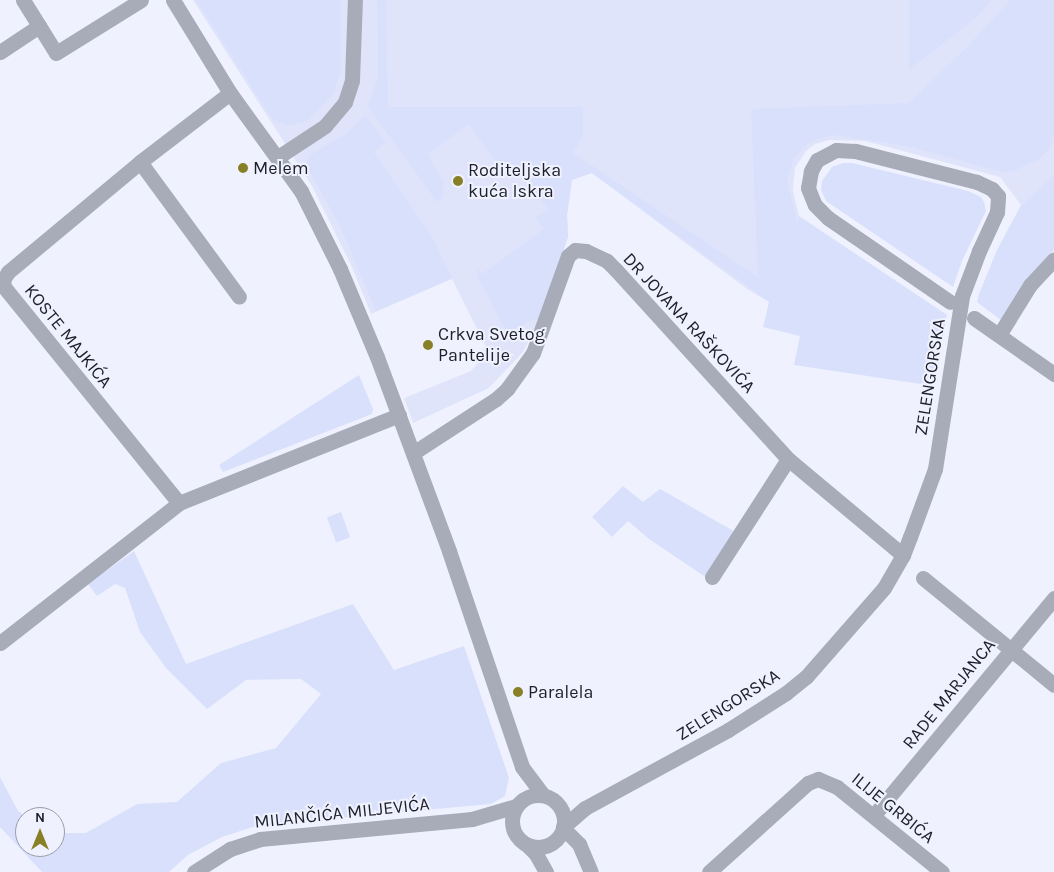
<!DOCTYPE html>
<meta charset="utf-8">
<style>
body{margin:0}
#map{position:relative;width:1054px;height:872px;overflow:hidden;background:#eff2fe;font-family:Karla,sans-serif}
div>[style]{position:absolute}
.built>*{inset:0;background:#dfe4fa}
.green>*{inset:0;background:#d9e0fc;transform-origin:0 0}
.minor>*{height:15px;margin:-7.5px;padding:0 7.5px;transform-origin:7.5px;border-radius:7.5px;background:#a8abb8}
.minor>.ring{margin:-7.5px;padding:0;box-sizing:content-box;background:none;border:15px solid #a8abb8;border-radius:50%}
.dots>*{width:14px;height:14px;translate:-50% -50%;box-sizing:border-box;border:2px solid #eff2fe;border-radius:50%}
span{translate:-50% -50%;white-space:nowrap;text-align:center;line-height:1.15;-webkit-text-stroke:4px #eff2fe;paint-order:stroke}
.poi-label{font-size:18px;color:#1d1f29}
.left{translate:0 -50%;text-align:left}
.street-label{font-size:18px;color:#1d1f29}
.north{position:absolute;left:15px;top:807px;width:50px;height:50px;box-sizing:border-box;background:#eff2fe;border:1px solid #9b9ea9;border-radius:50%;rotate:0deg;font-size:14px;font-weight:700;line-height:20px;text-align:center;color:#1d1f29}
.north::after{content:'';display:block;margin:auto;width:18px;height:22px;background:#888027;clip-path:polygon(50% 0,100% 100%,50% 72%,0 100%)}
</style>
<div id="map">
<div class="built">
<i style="clip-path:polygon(193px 0,1054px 0,1054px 175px,1021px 205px,1000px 177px,865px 141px,829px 140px,815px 144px,806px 151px,795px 168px,793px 191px,799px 216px,769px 302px,747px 289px,592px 173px,572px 179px,567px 215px,568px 237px,540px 320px,523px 352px,489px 388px,413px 423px,404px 398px,471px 371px,479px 362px,485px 345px,452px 279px,371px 314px,352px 267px,312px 186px)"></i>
</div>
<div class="green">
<i style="clip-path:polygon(196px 0,341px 0,341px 71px,332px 96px,307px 121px,288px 126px,273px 120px)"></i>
<i style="clip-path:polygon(377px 0,386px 0,388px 107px,583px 107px,583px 136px,573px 153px,758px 277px,751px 109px,909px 103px,966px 48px,1010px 0,1054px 0,1054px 136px,1051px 147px,1039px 159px,1014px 171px,1003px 172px,907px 146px,834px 135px,811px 141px,794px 158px,787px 179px,797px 222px,799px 216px,947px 315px,934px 386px,794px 365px,800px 336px,763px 327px,769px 302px,592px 173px,572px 180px,567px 215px,568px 237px,540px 320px,534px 319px,511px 330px,506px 330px,478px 278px,477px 270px,478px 269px,482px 274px,544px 229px,535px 218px,548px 209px,517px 172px,506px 177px,469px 124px,428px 154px,442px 180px,444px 194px,442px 199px,437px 202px,368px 107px,378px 77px)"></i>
<i style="clip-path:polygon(909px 0,991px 0,977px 17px,909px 70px)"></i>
<i style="clip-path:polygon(365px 115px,386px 142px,374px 152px,432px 237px,452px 278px,376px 311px,340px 226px,306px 165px,310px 155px,346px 134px)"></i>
<i style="clip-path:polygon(843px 163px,852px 163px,968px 191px,981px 197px,984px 202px,986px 211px,962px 261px,953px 287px,826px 201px,821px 190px,822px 181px,832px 167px)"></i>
<i style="clip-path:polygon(1054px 175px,1054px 250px,1028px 280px,1002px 321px,977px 302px,979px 294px,997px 250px,1021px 205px)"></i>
<i style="clip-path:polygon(359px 375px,373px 409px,372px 414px,223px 472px,219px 465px)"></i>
<i style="clip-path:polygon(623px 486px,643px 502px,660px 489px,737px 533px,707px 578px,649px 539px,628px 521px,612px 537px,592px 517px)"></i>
<i style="left:341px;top:512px;width:27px;height:15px;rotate:70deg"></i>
<i style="clip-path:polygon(134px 551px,186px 664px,353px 604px,394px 670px,464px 646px,509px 778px,505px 796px,491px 804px,259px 825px,222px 837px,188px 855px,169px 872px,42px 872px,0 827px,0 777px,18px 811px,27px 817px,25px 847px,55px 847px,55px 833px,86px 833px,137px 804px,177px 802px,221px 763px,276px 748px,321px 694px,301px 679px,246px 680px,207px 709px,166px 668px,140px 632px,125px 588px,115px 584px,97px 596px,88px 584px)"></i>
</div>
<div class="minor">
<i style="left:23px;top:0;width:62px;rotate:58.1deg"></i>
<i style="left:56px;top:53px;width:100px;rotate:-31.9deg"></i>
<i style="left:173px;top:0;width:109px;rotate:58.5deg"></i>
<i style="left:230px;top:93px;width:121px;rotate:54.1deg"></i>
<i style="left:301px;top:191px;width:87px;rotate:63.4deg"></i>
<i style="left:340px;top:269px;width:95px;rotate:67.2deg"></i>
<i style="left:377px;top:357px;width:207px;rotate:69.6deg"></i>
<i style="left:449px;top:551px;width:228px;rotate:71.3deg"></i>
<i style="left:522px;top:767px;width:35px;rotate:53deg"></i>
<i style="left:0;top:52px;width:47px;rotate:-33.7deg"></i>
<i style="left:278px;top:157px;width:56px;rotate:-33.4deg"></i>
<i style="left:325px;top:126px;width:31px;rotate:-50deg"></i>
<i style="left:345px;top:102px;width:23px;rotate:-72deg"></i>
<i style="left:352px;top:80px;width:80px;rotate:-87.9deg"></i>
<i style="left:140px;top:162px;width:167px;rotate:53.7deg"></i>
<i style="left:974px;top:318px;width:98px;rotate:35deg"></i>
<i style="left:999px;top:335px;width:59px;rotate:-58.2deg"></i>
<i style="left:1030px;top:285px;width:35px;rotate:-47deg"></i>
<i style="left:413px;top:453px;width:99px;rotate:-33deg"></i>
<i style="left:496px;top:399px;width:15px;rotate:-42deg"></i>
<i style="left:507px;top:389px;width:44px;rotate:-54.2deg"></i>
<i style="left:533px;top:353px;width:103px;rotate:-70.2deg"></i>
<i style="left:568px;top:256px;width:9px;rotate:-41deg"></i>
<i style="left:575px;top:250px;width:11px;rotate:5deg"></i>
<i style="left:586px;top:251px;width:23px;rotate:25deg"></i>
<i style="left:607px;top:261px;width:13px;rotate:45deg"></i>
<i style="left:616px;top:270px;width:256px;rotate:47.7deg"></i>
<i style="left:788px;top:459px;width:150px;rotate:39.9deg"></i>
<i style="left:179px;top:503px;width:278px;rotate:-129deg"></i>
<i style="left:4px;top:287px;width:7px;rotate:-98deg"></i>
<i style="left:3px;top:280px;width:9px;rotate:-58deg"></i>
<i style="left:8px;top:272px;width:172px;rotate:-39.8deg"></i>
<i style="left:140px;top:162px;width:113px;rotate:-37.5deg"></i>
<i style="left:712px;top:577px;width:140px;rotate:-57.2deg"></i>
<i style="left:923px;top:578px;width:169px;rotate:39.2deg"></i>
<i style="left:0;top:643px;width:227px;rotate:-38deg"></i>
<i style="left:179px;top:503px;width:237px;rotate:-21.8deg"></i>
<i class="ring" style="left:512px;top:795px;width:37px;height:37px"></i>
<i style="left:874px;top:815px;width:282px;rotate:-50.3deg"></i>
<i style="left:563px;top:827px;width:29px;rotate:-41deg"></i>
<i style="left:585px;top:808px;width:163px;rotate:-28.6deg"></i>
<i style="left:728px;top:730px;width:69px;rotate:-32.5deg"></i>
<i style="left:786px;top:693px;width:26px;rotate:-39deg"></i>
<i style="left:806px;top:677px;width:118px;rotate:-48.8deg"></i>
<i style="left:884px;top:588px;width:38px;rotate:-60deg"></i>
<i style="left:903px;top:555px;width:19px;rotate:-69deg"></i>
<i style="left:910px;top:537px;width:72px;rotate:-69.8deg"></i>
<i style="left:935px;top:469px;width:175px;rotate:-81.1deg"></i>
<i style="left:962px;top:296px;width:48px;rotate:-69.3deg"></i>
<i style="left:979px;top:251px;width:43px;rotate:-65.2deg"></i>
<i style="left:997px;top:212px;width:16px;rotate:-86deg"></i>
<i style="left:998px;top:196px;width:9px;rotate:-131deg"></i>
<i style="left:992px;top:189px;width:17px;rotate:-155deg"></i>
<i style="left:977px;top:182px;width:126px;rotate:-165.7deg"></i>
<i style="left:855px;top:151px;width:19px;rotate:-177deg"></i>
<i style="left:836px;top:150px;width:21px;rotate:152deg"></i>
<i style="left:817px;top:160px;width:13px;rotate:119deg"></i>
<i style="left:811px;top:171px;width:17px;rotate:100deg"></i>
<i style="left:808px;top:188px;width:18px;rotate:68deg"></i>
<i style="left:815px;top:205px;width:18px;rotate:45deg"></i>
<i style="left:828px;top:218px;width:148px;rotate:34.5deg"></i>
<i style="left:563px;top:828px;width:23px;rotate:45deg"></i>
<i style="left:579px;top:844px;width:30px;rotate:67deg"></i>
<i style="left:527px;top:845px;width:13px;rotate:45deg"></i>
<i style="left:536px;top:854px;width:21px;rotate:61deg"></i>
<i style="left:194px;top:872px;width:43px;rotate:-32.6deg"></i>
<i style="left:230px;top:849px;width:32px;rotate:-18deg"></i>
<i style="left:260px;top:839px;width:213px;rotate:-5.4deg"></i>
<i style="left:472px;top:819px;width:46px;rotate:-16.5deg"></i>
<i style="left:709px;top:872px;width:133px;rotate:-42deg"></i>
<i style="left:808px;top:783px;width:11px;rotate:-22deg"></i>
<i style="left:818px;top:779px;width:21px;rotate:23deg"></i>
<i style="left:837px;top:787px;width:135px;rotate:39deg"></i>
</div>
<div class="dots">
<i style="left:243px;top:168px;background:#888027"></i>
<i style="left:458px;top:181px;background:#888027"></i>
<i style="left:428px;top:345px;background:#888027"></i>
<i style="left:518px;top:692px;background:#888027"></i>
</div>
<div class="poi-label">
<span class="left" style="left:253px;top:168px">Melem</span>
<span class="left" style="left:468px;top:181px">Roditeljska<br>kuća Iskra</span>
<span class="left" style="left:438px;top:345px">Crkva Svetog<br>Pantelije</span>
<span class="left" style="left:528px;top:692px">Paralela</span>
</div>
<div class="street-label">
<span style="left:689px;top:323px;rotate:47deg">DR JOVANA RAŠKOVIĆA</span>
<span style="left:68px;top:336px;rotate:51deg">KOSTE MAJKIĆA</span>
<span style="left:930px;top:377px;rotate:-81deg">ZELENGORSKA</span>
<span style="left:949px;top:694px;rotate:-51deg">RADE MARJANCA</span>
<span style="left:728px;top:705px;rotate:-32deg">ZELENGORSKA</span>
<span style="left:893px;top:808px;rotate:39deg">ILIJE GRBIĆA</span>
<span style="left:342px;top:813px;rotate:-6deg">MILANČIĆA MILJEVIĆA</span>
</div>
<div class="north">N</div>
</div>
